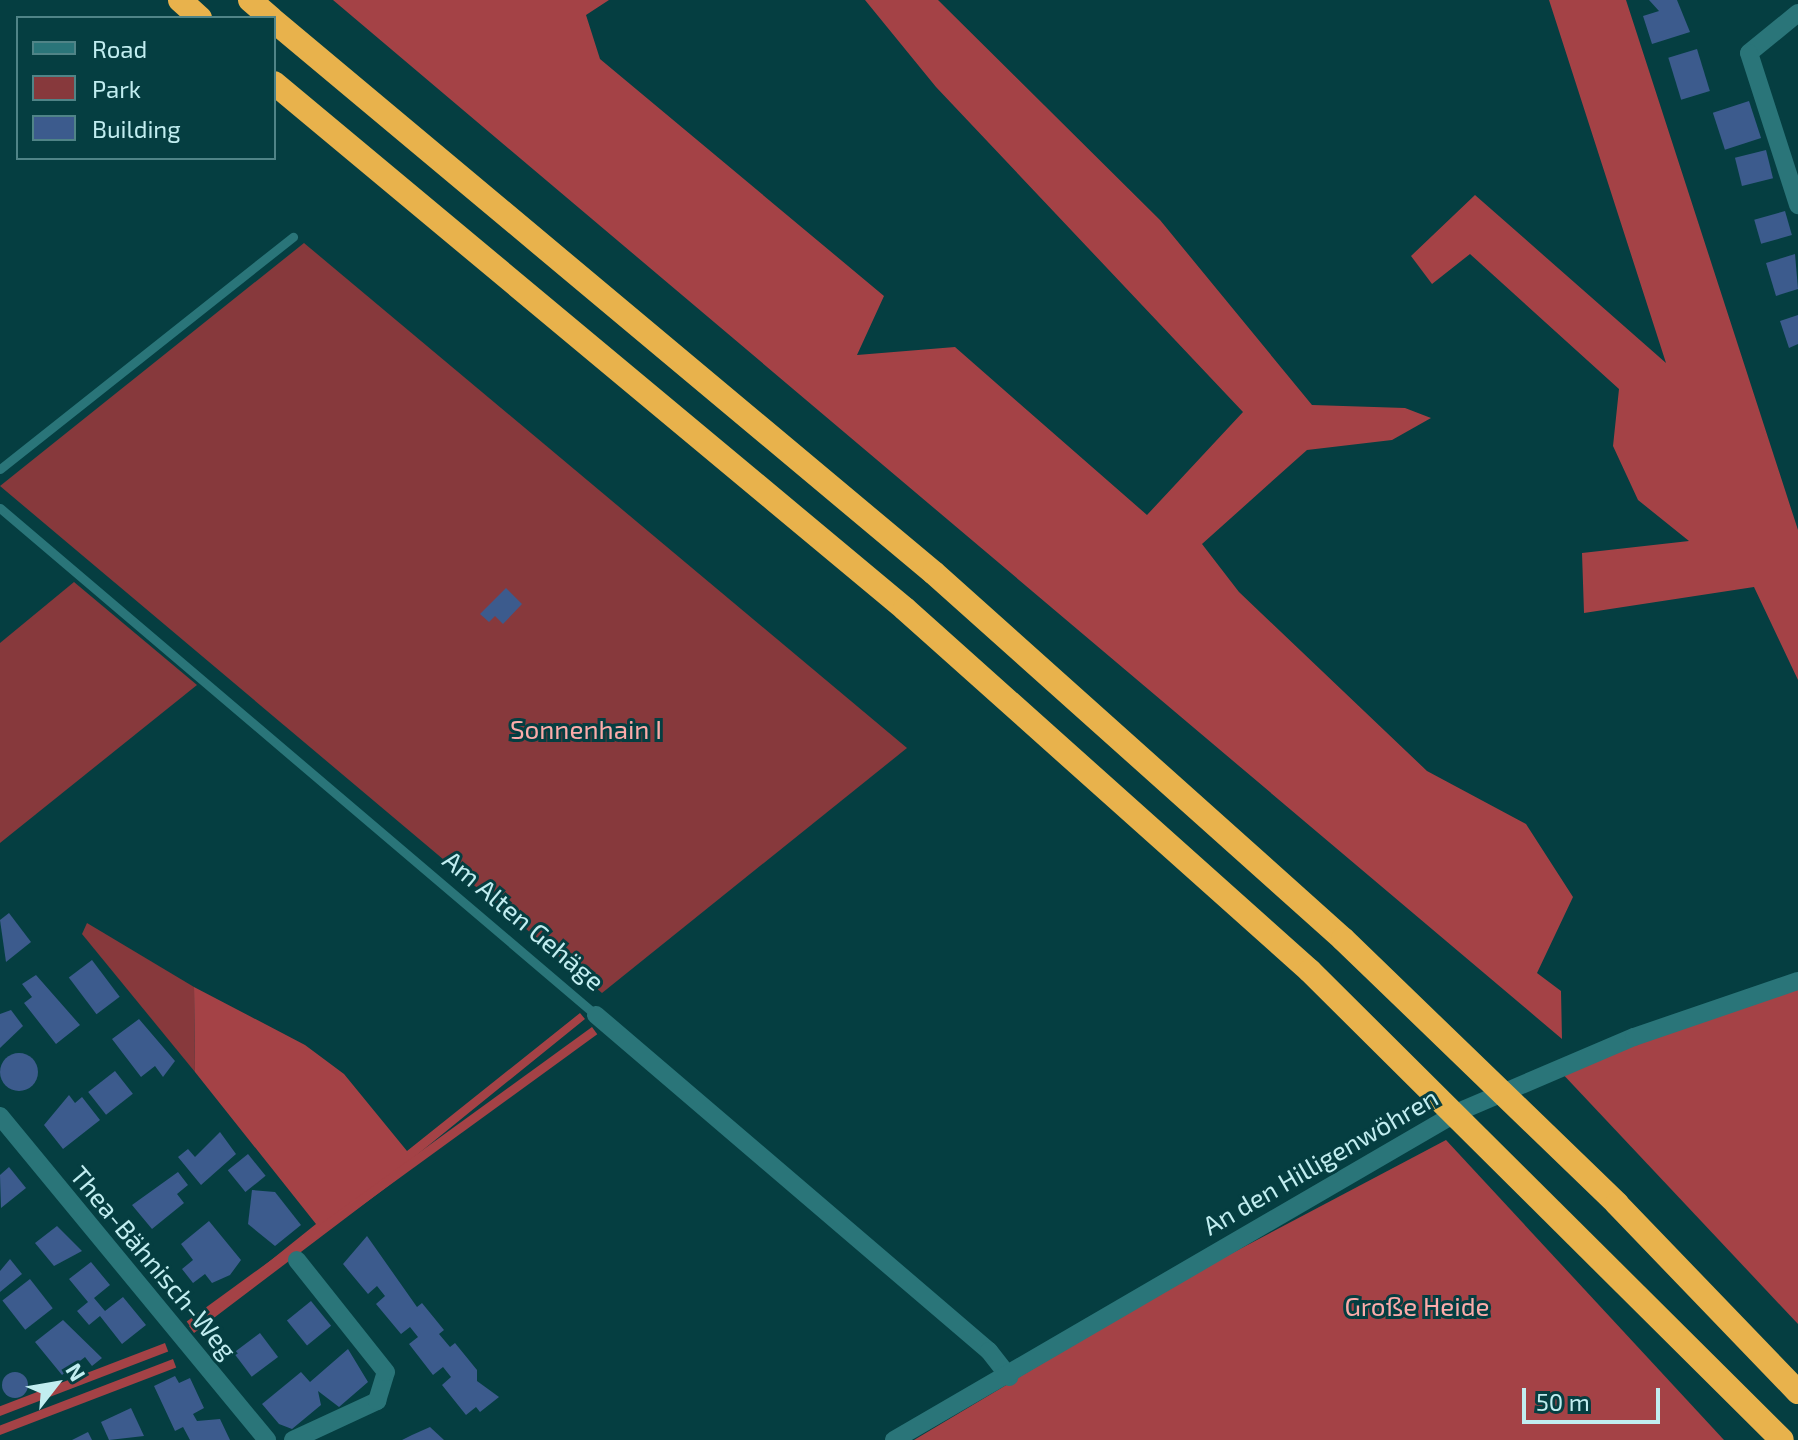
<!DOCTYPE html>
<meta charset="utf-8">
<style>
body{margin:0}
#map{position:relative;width:1798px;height:1440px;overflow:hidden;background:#053e41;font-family:"Exo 2",sans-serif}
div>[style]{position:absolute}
.green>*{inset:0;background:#87393c}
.forest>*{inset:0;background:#a44246;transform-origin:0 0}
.building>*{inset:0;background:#3c5b8d;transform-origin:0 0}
.round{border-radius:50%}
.service>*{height:9px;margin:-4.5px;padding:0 4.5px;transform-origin:4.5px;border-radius:4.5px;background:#2a7579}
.minor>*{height:18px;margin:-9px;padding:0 9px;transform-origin:9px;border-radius:9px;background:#2a7579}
.motorway>*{height:24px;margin:-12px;padding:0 12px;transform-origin:12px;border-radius:12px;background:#e8b24c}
span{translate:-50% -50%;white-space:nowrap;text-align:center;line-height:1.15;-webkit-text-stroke:6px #053e41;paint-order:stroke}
.park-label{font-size:26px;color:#fcaba9}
.street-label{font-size:26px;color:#c1edf0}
.legend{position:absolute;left:16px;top:16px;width:260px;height:144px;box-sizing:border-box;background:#053e41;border:2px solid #508487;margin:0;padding:10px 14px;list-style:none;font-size:24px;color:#c1edf0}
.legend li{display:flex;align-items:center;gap:16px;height:40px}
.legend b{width:40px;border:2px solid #508487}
.north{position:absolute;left:16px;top:1344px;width:80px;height:80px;-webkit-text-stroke:6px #053e41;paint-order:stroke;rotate:59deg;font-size:22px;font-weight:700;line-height:32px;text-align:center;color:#c1edf0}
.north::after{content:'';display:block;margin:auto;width:28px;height:36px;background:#c1edf0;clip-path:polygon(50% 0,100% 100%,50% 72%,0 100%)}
.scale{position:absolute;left:1522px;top:1388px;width:138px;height:36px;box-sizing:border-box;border:4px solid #c1edf0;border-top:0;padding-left:10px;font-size:24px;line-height:28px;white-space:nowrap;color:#c1edf0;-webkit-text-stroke:6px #053e41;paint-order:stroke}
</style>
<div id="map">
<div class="green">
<i style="clip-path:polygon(304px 243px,907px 748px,602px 993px,0 486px)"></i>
<i style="clip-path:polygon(74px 582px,197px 685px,0 843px,0 643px)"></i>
<i style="clip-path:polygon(87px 923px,194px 987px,195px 1072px,82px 934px)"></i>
</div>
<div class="forest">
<i style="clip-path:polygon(333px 0,609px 0,586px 15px,600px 59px,884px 296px,857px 355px,955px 347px,1147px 515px,1243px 412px,936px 87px,865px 0,938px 0,1160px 220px,1312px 405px,1405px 408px,1431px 418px,1392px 440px,1307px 450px,1202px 544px,1239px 592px,1427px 771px,1526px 824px,1573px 897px,1537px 973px,1561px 991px,1562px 1039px)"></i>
<i style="clip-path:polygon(1549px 0,1626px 0,1798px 530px,1798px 680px,1754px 587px,1584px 613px,1582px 553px,1689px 541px,1638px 500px,1613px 446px,1619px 389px,1470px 254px,1432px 284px,1411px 256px,1475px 195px,1666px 363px)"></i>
<i style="clip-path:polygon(1798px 981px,1798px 1324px,1558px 1069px)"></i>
<i style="clip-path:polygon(194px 987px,305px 1045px,344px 1074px,407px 1151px,580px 1013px,585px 1019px,413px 1158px,417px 1164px,194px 1333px,189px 1326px,316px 1224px,195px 1072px)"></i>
<i style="left:592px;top:1027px;width:9px;height:501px;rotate:54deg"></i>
<i style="clip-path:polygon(1446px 1140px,1724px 1440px,914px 1440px,1187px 1277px)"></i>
<i style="left:165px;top:1343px;width:9px;height:183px;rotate:69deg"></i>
<i style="left:173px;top:1359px;width:9px;height:189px;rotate:69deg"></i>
</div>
<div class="building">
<i style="clip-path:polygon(1649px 0,1677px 0,1690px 32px,1652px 44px,1643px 16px,1659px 11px)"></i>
<i style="left:1697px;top:49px;width:44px;height:30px;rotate:73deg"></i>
<i style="left:1749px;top:101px;width:39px;height:38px;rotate:72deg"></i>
<i style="left:1766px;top:150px;width:29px;height:32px;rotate:76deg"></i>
<i style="left:1785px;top:211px;width:25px;height:32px;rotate:74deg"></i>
<i style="clip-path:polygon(1795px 254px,1798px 289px,1776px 296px,1766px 263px)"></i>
<i style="clip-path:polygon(1798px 315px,1798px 344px,1789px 348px,1780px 321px)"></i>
<i style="clip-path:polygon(506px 588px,522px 604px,503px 624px,495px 616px,489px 622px,480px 614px)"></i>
<i style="clip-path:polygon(9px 913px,31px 942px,6px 962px,0 920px)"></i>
<i style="left:92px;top:960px;width:46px;height:29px;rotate:53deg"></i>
<i style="clip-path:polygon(36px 975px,80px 1025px,56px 1044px,24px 1003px,32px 997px,22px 984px)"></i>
<i style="clip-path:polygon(11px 1010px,23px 1026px,0 1048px,0 1014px)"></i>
<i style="clip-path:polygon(139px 1019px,175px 1061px,163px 1077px,155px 1066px,141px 1077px,112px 1039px)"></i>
<i class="round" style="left:0;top:1053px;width:38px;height:38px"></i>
<i style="left:115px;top:1071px;width:29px;height:34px;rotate:52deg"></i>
<i style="clip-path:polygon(69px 1095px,75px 1103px,82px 1097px,100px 1120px,63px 1149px,44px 1125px)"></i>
<i style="clip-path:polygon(220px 1132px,236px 1154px,201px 1185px,178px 1157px,188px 1149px,195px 1157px)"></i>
<i style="left:248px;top:1154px;width:28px;height:26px;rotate:51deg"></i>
<i style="clip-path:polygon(9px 1167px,26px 1188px,1px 1208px,0 1175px)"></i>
<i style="clip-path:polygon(178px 1172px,188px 1185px,177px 1194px,184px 1203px,152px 1229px,132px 1205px)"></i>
<i style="clip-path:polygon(252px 1190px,275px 1192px,301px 1225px,275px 1246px,248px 1224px)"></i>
<i style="clip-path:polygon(209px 1221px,241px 1260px,230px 1275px,212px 1283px,205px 1274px,193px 1283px,182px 1269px,193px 1260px,181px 1244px)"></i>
<i style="clip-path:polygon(57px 1226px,82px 1251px,54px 1266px,35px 1243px)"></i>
<i style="clip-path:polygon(367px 1236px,417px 1307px,422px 1303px,444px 1330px,439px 1334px,450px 1347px,455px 1343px,477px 1370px,477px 1381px,499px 1397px,480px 1412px,476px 1407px,466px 1415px,442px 1385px,451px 1377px,443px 1367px,433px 1375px,409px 1344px,418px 1337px,410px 1327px,401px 1334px,376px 1304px,385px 1296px,377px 1286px,368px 1294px,343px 1264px)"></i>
<i style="clip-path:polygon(10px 1259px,22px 1274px,0 1292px,0 1271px)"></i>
<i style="clip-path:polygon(91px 1262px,110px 1285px,94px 1298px,105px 1311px,123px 1297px,146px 1325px,122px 1344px,100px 1316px,89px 1325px,77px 1311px,88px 1302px,69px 1279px)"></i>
<i style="left:30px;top:1279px;width:37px;height:35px;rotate:52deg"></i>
<i style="left:311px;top:1301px;width:32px;height:31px;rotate:51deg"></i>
<i style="clip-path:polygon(63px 1320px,102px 1358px,92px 1366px,85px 1357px,62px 1375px,35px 1342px)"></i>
<i style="left:260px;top:1333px;width:30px;height:33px;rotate:53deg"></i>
<i style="clip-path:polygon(348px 1349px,368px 1382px,339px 1407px,318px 1391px,321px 1405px,292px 1429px,279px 1424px,262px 1404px,301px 1372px,310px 1382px)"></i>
<i class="round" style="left:2px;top:1372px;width:26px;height:26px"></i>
<i style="clip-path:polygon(175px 1376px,179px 1383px,190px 1378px,204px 1408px,193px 1414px,197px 1421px,220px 1419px,230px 1440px,190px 1440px,183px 1427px,175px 1431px,154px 1386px)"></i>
<i style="clip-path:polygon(131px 1408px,144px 1436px,109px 1440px,101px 1422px)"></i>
<i style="clip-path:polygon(430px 1427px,444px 1440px,402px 1440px,412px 1435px)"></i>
<i style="clip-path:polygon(88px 1432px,92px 1440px,72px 1440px)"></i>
</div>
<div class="service">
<i style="left:0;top:469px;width:374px;rotate:-38.4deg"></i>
<i style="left:0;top:508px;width:782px;rotate:40.39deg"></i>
</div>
<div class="minor">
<i style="left:1798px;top:13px;width:63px;rotate:140.8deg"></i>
<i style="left:1749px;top:53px;width:160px;rotate:72.1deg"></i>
<i style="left:596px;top:1015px;width:517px;rotate:40.53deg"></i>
<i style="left:989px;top:1351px;width:33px;rotate:52deg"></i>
<i style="left:0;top:1116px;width:420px;rotate:50.5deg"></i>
<i style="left:293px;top:1440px;width:93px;rotate:-24.9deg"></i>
<i style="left:377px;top:1401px;width:30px;rotate:-73deg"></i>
<i style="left:386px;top:1372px;width:143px;rotate:-128.5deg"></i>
<i style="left:894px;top:1440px;width:652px;rotate:-30.18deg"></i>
<i style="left:1458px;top:1112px;width:191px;rotate:-23.1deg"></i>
<i style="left:1634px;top:1037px;width:173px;rotate:-18.9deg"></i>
</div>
<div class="motorway">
<i style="left:180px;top:0;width:27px;rotate:42deg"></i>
<i style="left:250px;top:0;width:28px;rotate:41deg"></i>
<i style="left:274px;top:21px;width:860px;rotate:39.91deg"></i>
<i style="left:934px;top:573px;width:549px;rotate:41.82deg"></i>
<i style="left:1343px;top:939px;width:381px;rotate:44deg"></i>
<i style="left:1617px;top:1204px;width:261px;rotate:46.1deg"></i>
<i style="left:274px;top:83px;width:821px;rotate:39.81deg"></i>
<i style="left:905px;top:609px;width:543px;rotate:41.79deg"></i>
<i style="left:1310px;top:971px;width:665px;rotate:44.82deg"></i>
</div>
<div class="park-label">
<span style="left:586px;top:729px">Sonnenhain I</span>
<span style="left:1417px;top:1306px">Große Heide</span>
</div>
<div class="street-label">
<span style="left:524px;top:920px;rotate:40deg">Am Alten Gehäge</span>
<span style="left:1320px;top:1161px;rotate:-30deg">An den Hilligenwöhren</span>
<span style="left:154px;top:1262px;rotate:50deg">Thea-Bähnisch-Weg</span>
</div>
<ul class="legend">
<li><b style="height:10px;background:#2a7579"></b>Road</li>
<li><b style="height:22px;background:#87393c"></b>Park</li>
<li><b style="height:22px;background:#3c5b8d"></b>Building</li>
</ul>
<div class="north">N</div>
<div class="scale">50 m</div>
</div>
